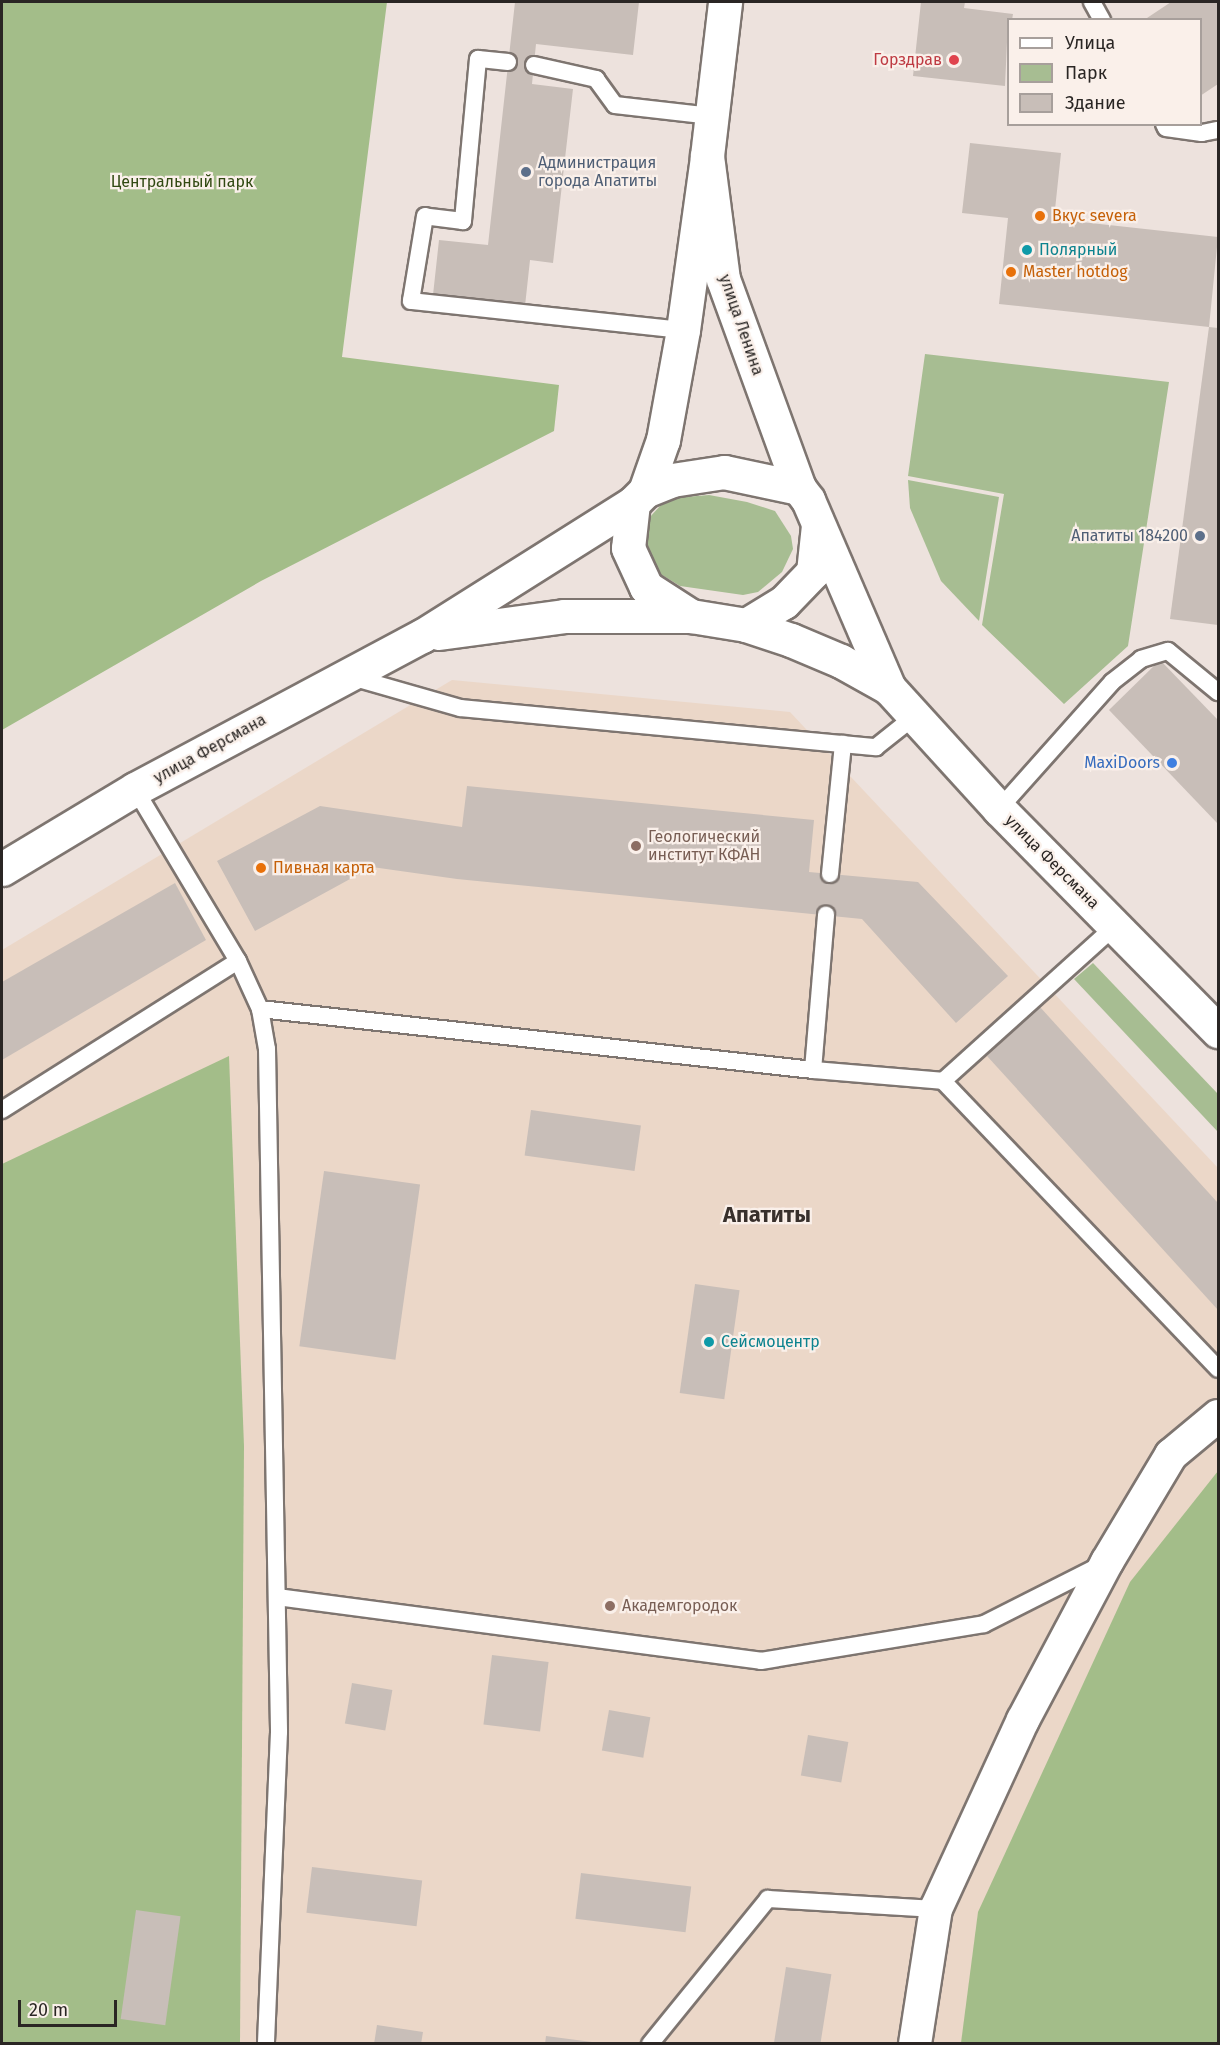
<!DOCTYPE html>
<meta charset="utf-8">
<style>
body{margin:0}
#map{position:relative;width:1220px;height:2045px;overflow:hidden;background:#ede2dd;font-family:"Fira Sans",sans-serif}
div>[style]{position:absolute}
.education>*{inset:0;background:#ebd7c8}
.green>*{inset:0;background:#a7bd92}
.forest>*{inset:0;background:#a3bd89}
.building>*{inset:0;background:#c8beb8;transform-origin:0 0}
.roads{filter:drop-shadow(2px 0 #7e7570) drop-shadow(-2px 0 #7e7570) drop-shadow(0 2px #7e7570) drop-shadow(0 -2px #7e7570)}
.service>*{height:16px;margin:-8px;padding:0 8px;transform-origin:8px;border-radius:8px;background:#fff}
.minor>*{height:32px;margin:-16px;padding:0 16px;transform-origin:16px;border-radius:16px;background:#fff}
.tertiary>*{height:33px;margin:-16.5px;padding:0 16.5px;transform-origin:16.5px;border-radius:16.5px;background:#fff}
.dots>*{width:16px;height:16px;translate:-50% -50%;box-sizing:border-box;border:3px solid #faf0ea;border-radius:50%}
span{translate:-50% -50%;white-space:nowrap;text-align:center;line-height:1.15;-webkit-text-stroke:4.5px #faf0ea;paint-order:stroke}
.health-label{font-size:16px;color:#be3a42}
.right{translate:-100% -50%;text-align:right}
.service-label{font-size:16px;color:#4e5e75}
.left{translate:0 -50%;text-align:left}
.park-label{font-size:16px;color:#314912}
.food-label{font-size:16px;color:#c56008}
.culture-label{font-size:16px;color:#0d838f}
.street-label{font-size:16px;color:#2a2624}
.shop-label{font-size:16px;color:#366cbe}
.education-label{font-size:16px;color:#785e54}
.district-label{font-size:22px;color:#38302c;font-weight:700}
.frame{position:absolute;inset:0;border:3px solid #2a2624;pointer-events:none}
.legend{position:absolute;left:1007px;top:18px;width:195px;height:108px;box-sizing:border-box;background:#faf0ea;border:2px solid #a79f9b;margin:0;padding:8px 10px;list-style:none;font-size:18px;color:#2a2624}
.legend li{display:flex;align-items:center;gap:12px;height:30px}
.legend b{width:30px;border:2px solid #a79f9b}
.scale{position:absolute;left:18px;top:2000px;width:99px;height:27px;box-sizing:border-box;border:3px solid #2a2624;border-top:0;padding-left:8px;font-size:18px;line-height:21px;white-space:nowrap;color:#2a2624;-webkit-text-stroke:4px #faf0ea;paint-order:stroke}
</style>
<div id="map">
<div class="education">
<i style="clip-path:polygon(452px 680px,790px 712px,1218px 1168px,1218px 2043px,2px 2043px,2px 950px)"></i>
</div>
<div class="green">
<i style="clip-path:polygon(925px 354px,1169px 382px,1128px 646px,1064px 704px,982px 625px,1004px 494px,908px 476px)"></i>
<i style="clip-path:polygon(908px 480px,999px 497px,979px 621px,941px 581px,910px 508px)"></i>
<i style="clip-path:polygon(709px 495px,747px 502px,775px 511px,791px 536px,793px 549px,782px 572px,758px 592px,743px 595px,680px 586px,654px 570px,644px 550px,649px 518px,660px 506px,674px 498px)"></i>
<i style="clip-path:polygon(1093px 963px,1218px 1094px,1218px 1132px,1074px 979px)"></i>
</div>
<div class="forest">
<i style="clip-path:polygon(2px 2px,387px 2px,342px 357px,559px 385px,554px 431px,261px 581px,2px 730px)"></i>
<i style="clip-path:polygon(229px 1056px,244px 1446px,240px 2043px,2px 2044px,2px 1164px)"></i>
<i style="clip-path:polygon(1218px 1471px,1218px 2043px,961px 2043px,978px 1912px,1130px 1582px)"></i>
</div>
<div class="building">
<i style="clip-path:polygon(515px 2px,639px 2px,633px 55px,536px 44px,532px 84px,573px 89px,553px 263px,530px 260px,525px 306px,433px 295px,439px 240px,488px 245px)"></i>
<i style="clip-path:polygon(921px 2px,965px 2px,964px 8px,1013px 14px,1012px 20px,1008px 20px,1005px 86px,913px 76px)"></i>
<i style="clip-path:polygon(1171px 2px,1218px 2px,1218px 84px,1200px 96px,1200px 20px,1144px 20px)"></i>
<i style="clip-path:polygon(970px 143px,1061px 153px,1054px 219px,1218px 237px,1209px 327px,999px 304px,1008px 218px,962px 213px)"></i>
<i style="clip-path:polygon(1209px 327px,1218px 328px,1218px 625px,1170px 619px)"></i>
<i style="clip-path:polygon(1160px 660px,1218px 720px,1218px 824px,1109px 710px)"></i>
<i style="clip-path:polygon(467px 786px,814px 820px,809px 872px,918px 882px,1008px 976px,956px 1023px,862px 919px,457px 879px,372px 867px,255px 931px,217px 861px,320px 806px,462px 827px)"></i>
<i style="clip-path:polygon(175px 883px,206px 940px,2px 1060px,2px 982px)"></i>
<i style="clip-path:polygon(1040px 1007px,1218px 1203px,1218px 1310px,987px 1056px)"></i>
<i style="left:531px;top:1110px;width:111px;height:46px;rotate:8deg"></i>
<i style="left:324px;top:1171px;width:97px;height:177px;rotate:8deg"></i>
<i style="left:695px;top:1284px;width:45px;height:110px;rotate:8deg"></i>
<i style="left:492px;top:1655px;width:57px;height:70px;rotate:7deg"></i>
<i style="left:352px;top:1683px;width:41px;height:41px;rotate:10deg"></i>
<i style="left:609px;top:1710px;width:42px;height:41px;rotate:10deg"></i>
<i style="left:808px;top:1735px;width:41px;height:41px;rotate:10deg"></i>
<i style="left:312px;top:1867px;width:111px;height:46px;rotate:7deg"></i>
<i style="left:581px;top:1873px;width:111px;height:46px;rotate:7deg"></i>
<i style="left:136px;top:1910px;width:45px;height:110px;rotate:8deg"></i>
<i style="left:786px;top:1967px;width:46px;height:78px;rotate:9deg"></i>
<i style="clip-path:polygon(377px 2025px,423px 2032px,421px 2044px,374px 2044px)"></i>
<i style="clip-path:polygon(546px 2036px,592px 2042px,592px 2044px,545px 2044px)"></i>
</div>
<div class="roads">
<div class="service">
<i style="left:1092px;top:2px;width:21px;rotate:61deg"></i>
<i style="left:508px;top:62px;width:30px;rotate:-174deg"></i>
<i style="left:478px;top:59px;width:163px;rotate:95.3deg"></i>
<i style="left:463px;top:221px;width:38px;rotate:-173deg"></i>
<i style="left:425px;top:216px;width:86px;rotate:99.4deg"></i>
<i style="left:411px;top:301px;width:274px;rotate:6.1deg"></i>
<i style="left:534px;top:65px;width:64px;rotate:12.7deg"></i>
<i style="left:596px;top:79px;width:32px;rotate:54deg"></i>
<i style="left:615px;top:105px;width:97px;rotate:6.5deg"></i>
<i style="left:1164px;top:124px;width:4px;rotate:63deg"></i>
<i style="left:1166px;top:128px;width:36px;rotate:8deg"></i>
<i style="left:1202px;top:133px;width:16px;rotate:-11deg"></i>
<i style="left:348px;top:676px;width:116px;rotate:15.9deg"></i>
<i style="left:460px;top:708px;width:418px;rotate:5.4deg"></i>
<i style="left:876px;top:747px;width:50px;rotate:-38.5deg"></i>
<i style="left:135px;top:789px;width:200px;rotate:59.1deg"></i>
<i style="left:238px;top:961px;width:53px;rotate:65.4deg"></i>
<i style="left:260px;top:1009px;width:41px;rotate:80.1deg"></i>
<i style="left:267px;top:1049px;width:683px;rotate:88.99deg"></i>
<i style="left:279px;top:1732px;width:312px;rotate:92.4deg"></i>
<i style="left:999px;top:809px;width:170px;rotate:-48.3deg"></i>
<i style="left:1112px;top:682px;width:37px;rotate:-38deg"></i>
<i style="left:1141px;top:659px;width:28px;rotate:-17deg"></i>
<i style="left:1168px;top:651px;width:65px;rotate:39.4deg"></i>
<i style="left:830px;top:874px;width:131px;rotate:-84.3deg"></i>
<i style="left:260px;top:1009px;width:556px;rotate:6.29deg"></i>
<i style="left:813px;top:1070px;width:130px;rotate:4.8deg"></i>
<i style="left:943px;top:1081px;width:398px;rotate:46.3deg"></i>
<i style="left:813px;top:1070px;width:156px;rotate:-85.2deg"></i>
<i style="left:943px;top:1081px;width:233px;rotate:-42deg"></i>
<i style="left:2px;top:1110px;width:279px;rotate:-32.3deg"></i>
<i style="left:277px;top:1597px;width:488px;rotate:7.5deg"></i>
<i style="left:761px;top:1661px;width:226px;rotate:-9.4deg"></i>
<i style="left:984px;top:1624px;width:133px;rotate:-26.8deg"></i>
<i style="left:650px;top:2044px;width:187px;rotate:-50.9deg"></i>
<i style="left:768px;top:1899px;width:168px;rotate:3.4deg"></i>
</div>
<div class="minor">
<i style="left:915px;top:2044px;width:137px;rotate:-81.2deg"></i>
<i style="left:936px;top:1909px;width:208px;rotate:-65.3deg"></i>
<i style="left:1023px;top:1720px;width:179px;rotate:-62deg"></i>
<i style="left:1107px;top:1562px;width:125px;rotate:-59.1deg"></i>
<i style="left:1171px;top:1455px;width:61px;rotate:-39.7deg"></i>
</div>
<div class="tertiary">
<i style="left:707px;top:156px;width:124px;rotate:82.6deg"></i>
<i style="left:723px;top:279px;width:222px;rotate:70deg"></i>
<i style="left:799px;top:488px;width:15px;rotate:53deg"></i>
<i style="left:808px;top:500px;width:205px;rotate:66.7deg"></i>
<i style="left:645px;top:491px;width:54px;rotate:-70.6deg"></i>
<i style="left:663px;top:440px;width:112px;rotate:-79.7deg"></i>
<i style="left:683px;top:330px;width:176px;rotate:-82.1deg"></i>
<i style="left:707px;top:156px;width:155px;rotate:-83.3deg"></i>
<i style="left:633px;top:503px;width:45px;rotate:96.3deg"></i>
<i style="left:628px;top:548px;width:43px;rotate:65.2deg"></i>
<i style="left:646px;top:587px;width:54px;rotate:32.8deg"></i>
<i style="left:691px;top:616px;width:56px;rotate:9.3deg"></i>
<i style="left:746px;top:625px;width:47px;rotate:18.4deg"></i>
<i style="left:791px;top:640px;width:54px;rotate:22.8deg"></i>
<i style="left:841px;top:661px;width:55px;rotate:29.4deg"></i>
<i style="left:889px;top:688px;width:164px;rotate:47.7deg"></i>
<i style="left:999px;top:809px;width:312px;rotate:45.4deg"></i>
<i style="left:746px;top:625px;width:44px;rotate:-31.2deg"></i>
<i style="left:784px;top:602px;width:42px;rotate:-46deg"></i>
<i style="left:813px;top:572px;width:47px;rotate:-83.9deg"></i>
<i style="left:439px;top:633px;width:126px;rotate:-7.7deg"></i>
<i style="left:564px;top:616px;width:127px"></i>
<i style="left:2px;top:869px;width:155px;rotate:-31deg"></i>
<i style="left:135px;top:789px;width:325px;rotate:-28.1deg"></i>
<i style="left:422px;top:636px;width:249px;rotate:-32.2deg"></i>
<i style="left:633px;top:503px;width:17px;rotate:-45deg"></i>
<i style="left:645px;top:491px;width:29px;rotate:-22deg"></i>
<i style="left:672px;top:480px;width:53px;rotate:-8.7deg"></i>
<i style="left:724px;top:472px;width:77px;rotate:12deg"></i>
</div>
</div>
<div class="dots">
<i style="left:954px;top:60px;background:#e0444e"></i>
<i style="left:526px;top:172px;background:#5c6f8a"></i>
<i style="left:1040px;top:216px;background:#e8710a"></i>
<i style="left:1027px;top:250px;background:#0f9aa8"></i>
<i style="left:1011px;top:272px;background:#e8710a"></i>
<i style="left:1200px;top:536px;background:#5c6f8a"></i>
<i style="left:1172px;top:763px;background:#3f7fe0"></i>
<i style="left:636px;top:846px;background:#8d6e63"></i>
<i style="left:261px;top:868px;background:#e8710a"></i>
<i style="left:709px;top:1342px;background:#0f9aa8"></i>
<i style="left:610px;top:1606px;background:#8d6e63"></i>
</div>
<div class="health-label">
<span class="right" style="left:942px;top:60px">Горздрав</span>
</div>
<div class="service-label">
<span class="left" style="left:538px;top:172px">Администрация<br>города Апатиты</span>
<span class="right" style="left:1188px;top:536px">Апатиты 184200</span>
</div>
<div class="park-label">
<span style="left:182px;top:182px">Центральный парк</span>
</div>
<div class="food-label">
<span class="left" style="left:1052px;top:216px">Вкус severa</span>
<span class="left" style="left:1023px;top:272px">Master hotdog</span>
<span class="left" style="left:273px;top:868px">Пивная карта</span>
</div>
<div class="culture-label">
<span class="left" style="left:1039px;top:250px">Полярный</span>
<span class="left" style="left:721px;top:1342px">Сейсмоцентр</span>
</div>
<div class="street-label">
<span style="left:741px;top:325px;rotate:71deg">улица Ленина</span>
<span style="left:210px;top:749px;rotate:-29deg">улица Ферсмана</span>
<span style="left:1052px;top:862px;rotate:45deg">улица Ферсмана</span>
</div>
<div class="shop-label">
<span class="right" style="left:1160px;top:763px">MaxiDoors</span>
</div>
<div class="education-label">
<span class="left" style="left:648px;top:846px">Геологический<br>институт КФАН</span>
<span class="left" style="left:622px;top:1606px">Академгородок</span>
</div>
<div class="district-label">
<span style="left:767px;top:1215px">Апатиты</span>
</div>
<div class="frame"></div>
<ul class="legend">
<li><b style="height:8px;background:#fff"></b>Улица</li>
<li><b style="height:16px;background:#a7bd92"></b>Парк</li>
<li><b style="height:16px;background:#c8beb8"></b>Здание</li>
</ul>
<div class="scale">20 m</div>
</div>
